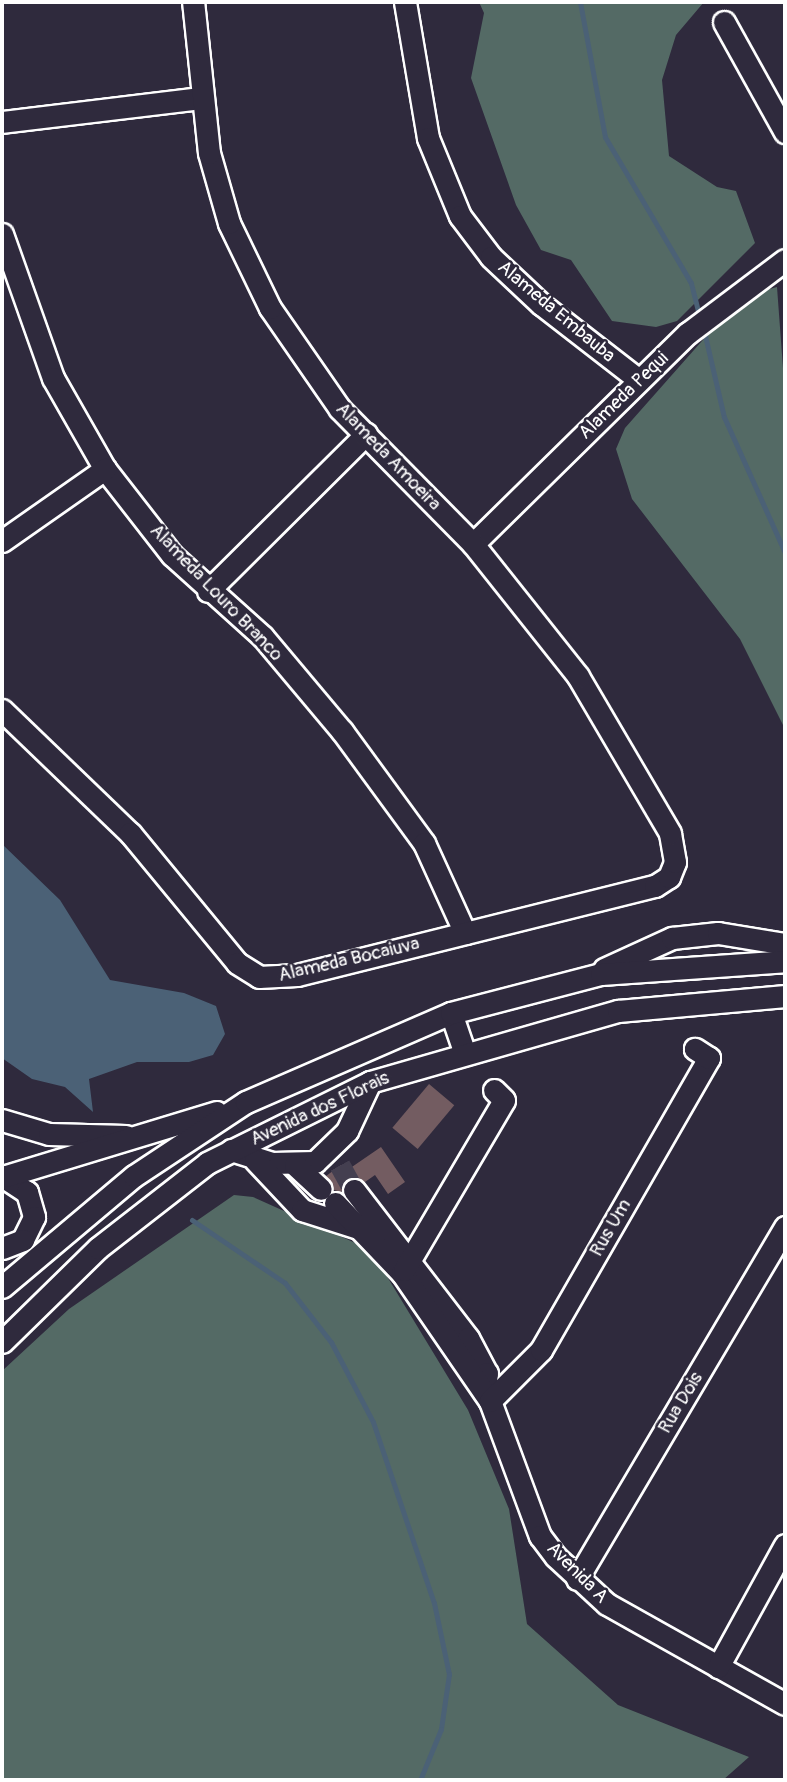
<!DOCTYPE html>
<style>
body{margin:0}
#map{position:relative;width:787px;height:1782px;overflow:hidden;background:#2f2a3d;font-family:Pangolin,sans-serif}
div>[style]{position:absolute}
.green>*{inset:0;background:#546a65}
.water>*{inset:0;background:#4b6176}
.stream>*{height:5px;margin:-2.5px;padding:0 2.5px;transform-origin:2.5px;border-radius:2.5px;background:#4b6176}
.building>*{inset:0;background:#735c61;transform-origin:0 0}
.minor-tunnel>*{height:21px;margin-top:-10.5px;transform-origin:0;background:repeating-linear-gradient(90deg,#443f50 0 21px,transparent 0 31px)}
.roads{filter:drop-shadow(2px 0 #fff) drop-shadow(-2px 0 #fff) drop-shadow(0 2px #fff) drop-shadow(0 -2px #fff)}
.minor>*{height:21px;margin:-10.5px;padding:0 10.5px;transform-origin:10.5px;border-radius:10.5px;background:#2f2a3d}
span{translate:-50% -50%;white-space:nowrap;text-align:center;line-height:1.15;-webkit-text-stroke:5px #2f2a3d;paint-order:stroke}
.street-label{font-size:19px;color:#fff}
.frame{position:absolute;inset:0;border:4px solid #fff;pointer-events:none}
</style>
<div id="map">
<div class="green">
<i style="clip-path:polygon(479px 2px,704px 2px,676px 35px,662px 80px,669px 156px,717px 187px,736px 191px,755px 243px,677px 321px,656px 327px,612px 321px,571px 260px,541px 250px,516px 205px,471px 78px,484px 13px)"></i>
<i style="clip-path:polygon(777px 287px,785px 395px,785px 729px,740px 639px,632px 499px,616px 449px,625px 428px,709px 333px,762px 291px)"></i>
<i style="clip-path:polygon(234px 1195px,253px 1197px,371px 1250px,468px 1410px,509px 1509px,527px 1624px,618px 1705px,749px 1757px,723px 1780px,2px 1780px,2px 1371px,69px 1309px)"></i>
</div>
<div class="water">
<i style="clip-path:polygon(2px 844px,60px 900px,110px 980px,184px 993px,216px 1006px,225px 1034px,213px 1055px,189px 1062px,137px 1062px,89px 1079px,93px 1112px,65px 1087px,32px 1079px,2px 1058px)"></i>
</div>
<div class="stream">
<i style="left:580px;top:2px;width:137px;rotate:79.5deg"></i>
<i style="left:605px;top:137px;width:169px;rotate:59.5deg"></i>
<i style="left:691px;top:283px;width:36px;rotate:76deg"></i>
<i style="left:703px;top:327px;width:92px;rotate:76.9deg"></i>
<i style="left:724px;top:417px;width:149px;rotate:65.8deg"></i>
<i style="left:192px;top:1220px;width:112px;rotate:34.1deg"></i>
<i style="left:285px;top:1283px;width:75px;rotate:52.1deg"></i>
<i style="left:331px;top:1342px;width:90px;rotate:62.3deg"></i>
<i style="left:373px;top:1422px;width:191px;rotate:71.4deg"></i>
<i style="left:434px;top:1603px;width:73px;rotate:78.1deg"></i>
<i style="left:449px;top:1674px;width:56px;rotate:98.3deg"></i>
<i style="left:441px;top:1729px;width:55px;rotate:112.4deg"></i>
</div>
<div class="building">
<i style="left:429px;top:1084px;width:33px;height:57px;rotate:40deg"></i>
<i style="clip-path:polygon(381px 1147px,405px 1182px,388px 1194px,375px 1175px,365px 1182px,353px 1177px,341px 1192px,334px 1190px,326px 1176px,341px 1165px,346px 1171px)"></i>
</div>
<div class="minor-tunnel">
<i style="left:340px;top:1165px;width:29px;rotate:61deg"></i>
</div>
<div class="roads">
<div class="minor">
<i style="left:405px;top:2px;width:138px;rotate:80.4deg"></i>
<i style="left:428px;top:138px;width:84px;rotate:67.7deg"></i>
<i style="left:460px;top:216px;width:51px;rotate:52.9deg"></i>
<i style="left:491px;top:257px;width:69px;rotate:43.2deg"></i>
<i style="left:541px;top:304px;width:124px;rotate:37.8deg"></i>
<i style="left:724px;top:22px;width:126px;rotate:61deg"></i>
<i style="left:2px;top:122px;width:198px;rotate:-6.9deg"></i>
<i style="left:2px;top:234px;width:153px;rotate:70.5deg"></i>
<i style="left:53px;top:378px;width:105px;rotate:60.3deg"></i>
<i style="left:105px;top:469px;width:109px;rotate:52.1deg"></i>
<i style="left:172px;top:555px;width:122px;rotate:42deg"></i>
<i style="left:263px;top:637px;width:123px;rotate:50deg"></i>
<i style="left:342px;top:731px;width:139px;rotate:53.8deg"></i>
<i style="left:424px;top:843px;width:99px;rotate:65.5deg"></i>
<i style="left:2px;top:541px;width:126px;rotate:-35deg"></i>
<i style="left:473px;top:544px;width:301px;rotate:-44.5deg"></i>
<i style="left:688px;top:333px;width:121px;rotate:-37deg"></i>
<i style="left:208px;top:591px;width:223px;rotate:-44.8deg"></i>
<i style="left:2px;top:710px;width:178px;rotate:43.9deg"></i>
<i style="left:130px;top:833px;width:168px;rotate:50.5deg"></i>
<i style="left:237px;top:963px;width:26px;rotate:32deg"></i>
<i style="left:259px;top:977px;width:38px;rotate:-3deg"></i>
<i style="left:297px;top:975px;width:369px;rotate:-14deg"></i>
<i style="left:655px;top:886px;width:17px;rotate:-33deg"></i>
<i style="left:669px;top:877px;width:16px;rotate:-68deg"></i>
<i style="left:675px;top:862px;width:29px;rotate:-100deg"></i>
<i style="left:670px;top:833px;width:182px;rotate:-120.4deg"></i>
<i style="left:578px;top:676px;width:169px;rotate:-128.5deg"></i>
<i style="left:473px;top:544px;width:190px;rotate:-134.6deg"></i>
<i style="left:340px;top:409px;width:123px;rotate:-124.7deg"></i>
<i style="left:270px;top:308px;width:94px;rotate:-115.8deg"></i>
<i style="left:229px;top:223px;width:73px;rotate:-105.9deg"></i>
<i style="left:209px;top:153px;width:152px;rotate:-96deg"></i>
<i style="left:604px;top:969px;width:75px;rotate:-24.5deg"></i>
<i style="left:672px;top:938px;width:46px;rotate:-6.2deg"></i>
<i style="left:718px;top:933px;width:68px;rotate:9.3deg"></i>
<i style="left:451px;top:1013px;width:40px;rotate:71.1deg"></i>
<i style="left:2px;top:1120px;width:49px;rotate:16.6deg"></i>
<i style="left:49px;top:1134px;width:77px;rotate:1.5deg"></i>
<i style="left:231px;top:1150px;width:43px;rotate:17.6deg"></i>
<i style="left:272px;top:1163px;width:43px;rotate:-1.3deg"></i>
<i style="left:315px;top:1162px;width:45px;rotate:-44.1deg"></i>
<i style="left:347px;top:1131px;width:54px;rotate:-64.9deg"></i>
<i style="left:255px;top:1160px;width:69px;rotate:46.8deg"></i>
<i style="left:302px;top:1210px;width:59px;rotate:17.8deg"></i>
<i style="left:295px;top:1165px;width:35px;rotate:43deg"></i>
<i style="left:2px;top:1176px;width:30px;rotate:33deg"></i>
<i style="left:27px;top:1192px;width:26px;rotate:74deg"></i>
<i style="left:34px;top:1217px;width:25px;rotate:116deg"></i>
<i style="left:23px;top:1240px;width:22px;rotate:159deg"></i>
<i style="left:6px;top:1176px;width:220px;rotate:-16.9deg"></i>
<i style="left:354px;top:1190px;width:187px;rotate:52.4deg"></i>
<i style="left:468px;top:1338px;width:40px;rotate:62deg"></i>
<i style="left:487px;top:1373px;width:19px;rotate:99deg"></i>
<i style="left:335px;top:1203px;width:97px;rotate:46.3deg"></i>
<i style="left:402px;top:1273px;width:155px;rotate:55.5deg"></i>
<i style="left:490px;top:1401px;width:144px;rotate:69.7deg"></i>
<i style="left:540px;top:1536px;width:26px;rotate:53deg"></i>
<i style="left:556px;top:1557px;width:69px;rotate:42.7deg"></i>
<i style="left:607px;top:1604px;width:204px;rotate:29.3deg"></i>
<i style="left:404px;top:1270px;width:197px;rotate:-59.5deg"></i>
<i style="left:504px;top:1100px;width:14px;rotate:-135deg"></i>
<i style="left:2px;top:1287px;width:172px;rotate:-40.1deg"></i>
<i style="left:134px;top:1176px;width:134px;rotate:-33.5deg"></i>
<i style="left:246px;top:1102px;width:223px;rotate:-23.5deg"></i>
<i style="left:451px;top:1013px;width:155px;rotate:-14.6deg"></i>
<i style="left:601px;top:974px;width:184px;rotate:-4deg"></i>
<i style="left:2px;top:1342px;width:134px;rotate:-44.4deg"></i>
<i style="left:98px;top:1248px;width:138px;rotate:-37.9deg"></i>
<i style="left:207px;top:1163px;width:182px;rotate:-26.4deg"></i>
<i style="left:370px;top:1082px;width:258px;rotate:-16deg"></i>
<i style="left:618px;top:1011px;width:168px;rotate:-5.1deg"></i>
<i style="left:490px;top:1401px;width:72px;rotate:-45deg"></i>
<i style="left:541px;top:1350px;width:337px;rotate:-60.1deg"></i>
<i style="left:709px;top:1058px;width:17px;rotate:-147deg"></i>
<i style="left:577px;top:1579px;width:409px;rotate:-59.4deg"></i>
<i style="left:718px;top:1667px;width:139px;rotate:-61.2deg"></i>
</div>
</div>
<div class="street-label">
<span style="left:556px;top:312px;rotate:40deg">Alameda Embauba</span>
<span style="left:624px;top:396px;rotate:-44deg">Alameda Pequi</span>
<span style="left:388px;top:457px;rotate:46deg">Alameda Amoeira</span>
<span style="left:216px;top:593px;rotate:46deg">Alameda Louro Branco</span>
<span style="left:349px;top:960px;rotate:-13deg">Alameda Bocaiuva</span>
<span style="left:320px;top:1109px;rotate:-25deg">Avenida dos Florais</span>
<span style="left:611px;top:1228px;rotate:-60deg">Rus Um</span>
<span style="left:681px;top:1403px;rotate:-59deg">Rua Dois</span>
<span style="left:577px;top:1573px;rotate:45deg">Avenida A</span>
</div>
<div class="frame"></div>
</div>
